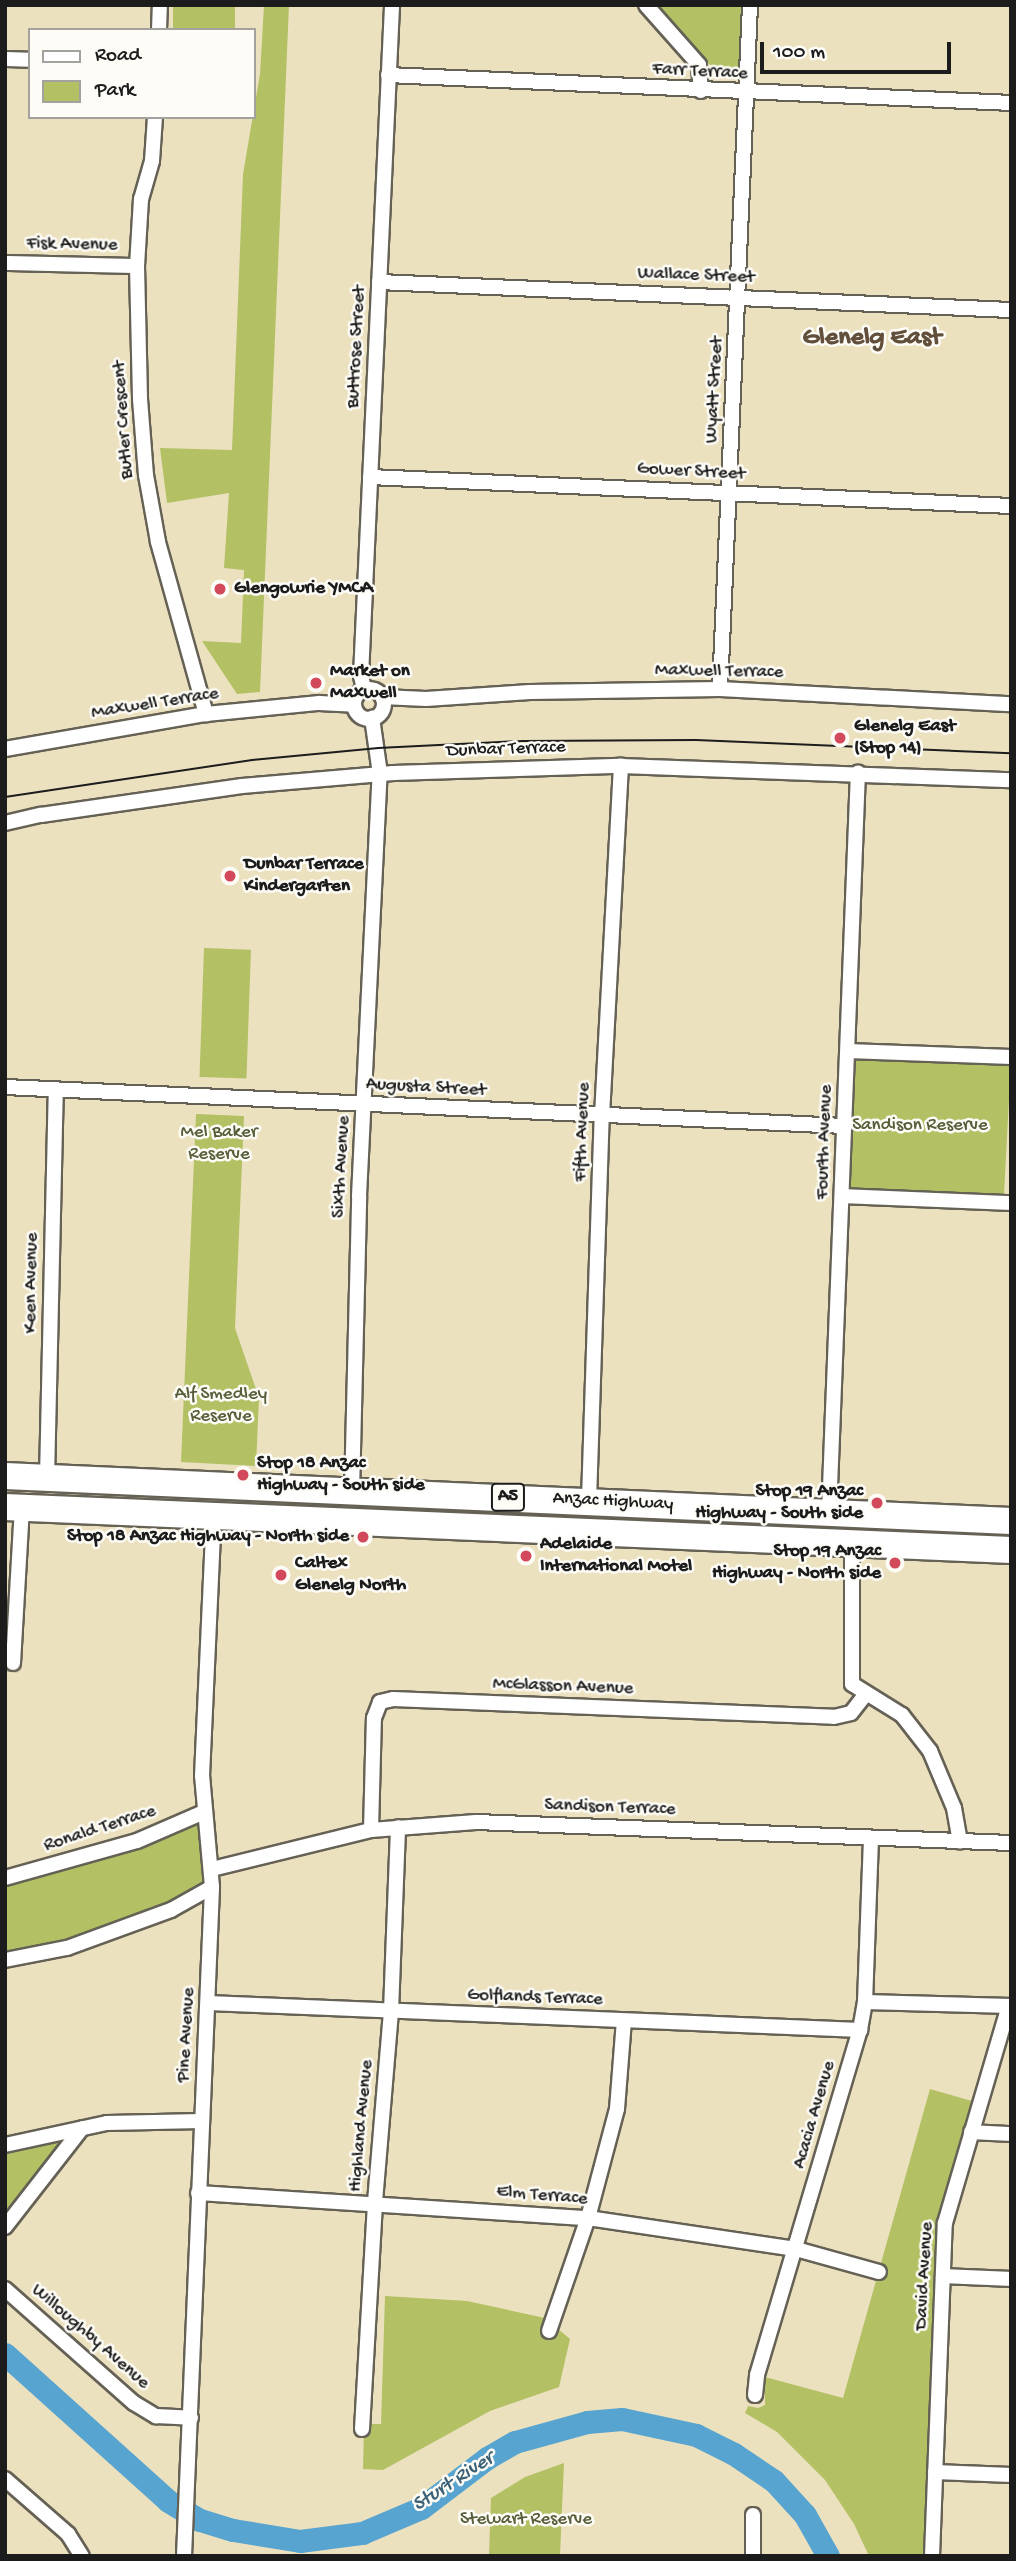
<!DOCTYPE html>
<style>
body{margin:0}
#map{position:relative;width:1016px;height:2561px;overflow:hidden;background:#ece1bf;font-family:"Gochi Hand",sans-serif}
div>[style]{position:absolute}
.green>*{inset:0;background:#b3c164;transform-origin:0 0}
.river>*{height:23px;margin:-11.5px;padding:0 11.5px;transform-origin:11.5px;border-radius:11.5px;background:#56a4cf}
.roads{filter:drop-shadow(2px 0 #656155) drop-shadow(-2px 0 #656155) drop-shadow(0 2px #656155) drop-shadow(0 -2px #656155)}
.street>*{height:14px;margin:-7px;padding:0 7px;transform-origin:7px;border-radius:7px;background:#fff}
.street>.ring{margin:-7px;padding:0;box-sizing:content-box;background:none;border:14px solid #fff;border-radius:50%}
.highway>*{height:26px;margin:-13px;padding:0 13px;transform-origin:13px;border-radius:13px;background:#fff}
.tram>*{height:2px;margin:-1px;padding:0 1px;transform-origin:1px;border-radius:1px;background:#1c1c1c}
.dots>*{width:19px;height:19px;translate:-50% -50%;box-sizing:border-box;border:4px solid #fdfcf7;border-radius:50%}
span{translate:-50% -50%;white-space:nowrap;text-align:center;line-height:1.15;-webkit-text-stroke:5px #fdfcf7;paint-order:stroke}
.shield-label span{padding:2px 5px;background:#fdfcf7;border:2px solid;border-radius:5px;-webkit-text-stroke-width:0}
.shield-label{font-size:18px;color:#1c1c1c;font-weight:700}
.street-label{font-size:19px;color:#1c1c1c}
.poi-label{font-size:19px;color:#1c1c1c;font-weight:700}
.left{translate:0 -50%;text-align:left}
.right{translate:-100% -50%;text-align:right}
.park-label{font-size:19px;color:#585e39}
.water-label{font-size:21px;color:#396076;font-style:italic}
.district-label{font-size:26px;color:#614f3b;font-weight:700}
.frame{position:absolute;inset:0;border:7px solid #1c1c1c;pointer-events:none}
.legend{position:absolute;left:28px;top:28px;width:228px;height:91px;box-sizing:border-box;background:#fdfcf7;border:2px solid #a3a29f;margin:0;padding:9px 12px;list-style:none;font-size:21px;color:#1c1c1c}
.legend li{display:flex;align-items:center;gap:14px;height:35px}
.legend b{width:35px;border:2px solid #a3a29f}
.scale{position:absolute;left:760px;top:42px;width:191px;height:32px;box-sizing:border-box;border:4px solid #1c1c1c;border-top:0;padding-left:9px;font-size:21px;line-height:24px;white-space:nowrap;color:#1c1c1c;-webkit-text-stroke:5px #fdfcf7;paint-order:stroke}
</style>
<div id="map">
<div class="green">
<i style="left:173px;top:5px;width:62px;height:25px"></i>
<i style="clip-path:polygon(264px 5px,289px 5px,260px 692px,237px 694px,202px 641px,241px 643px,244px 570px,224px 568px,229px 493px,167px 503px,160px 448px,232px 450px,243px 174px,260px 74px)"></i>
<i style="clip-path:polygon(654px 5px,743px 5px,739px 68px,729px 74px,713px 68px)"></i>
<i style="left:204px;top:948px;width:47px;height:129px;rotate:2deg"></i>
<i style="left:856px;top:1057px;width:155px;height:131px;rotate:3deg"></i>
<i style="clip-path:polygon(196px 1114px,244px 1116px,235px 1328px,259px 1398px,256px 1466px,181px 1462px)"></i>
<i style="clip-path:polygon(204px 1812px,212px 1887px,170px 1910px,5px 1960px,5px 1878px)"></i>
<i style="clip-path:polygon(930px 2089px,972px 2101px,938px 2220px,924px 2556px,869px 2556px,854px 2524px,825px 2480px,777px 2432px,745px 2413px,748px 2406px,758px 2408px,765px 2405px,765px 2377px,843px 2398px)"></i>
<i style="clip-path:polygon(60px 2141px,61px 2148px,5px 2217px,5px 2153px)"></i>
<i style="clip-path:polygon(385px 2296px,467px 2301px,545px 2318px,570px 2339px,559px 2387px,490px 2411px,383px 2470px,363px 2469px,364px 2424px,381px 2424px)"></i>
<i style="clip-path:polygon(564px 2463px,560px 2556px,489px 2556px,491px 2498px,525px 2477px)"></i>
</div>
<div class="river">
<i style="left:5px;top:2354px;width:219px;rotate:42deg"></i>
<i style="left:168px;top:2501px;width:37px;rotate:31deg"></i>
<i style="left:200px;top:2520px;width:34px;rotate:17deg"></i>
<i style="left:233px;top:2530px;width:68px;rotate:9.3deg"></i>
<i style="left:300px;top:2541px;width:63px;rotate:-7.4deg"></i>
<i style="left:362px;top:2533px;width:64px;rotate:-23deg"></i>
<i style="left:421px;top:2508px;width:83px;rotate:-37.1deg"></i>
<i style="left:487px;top:2458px;width:32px;rotate:-30deg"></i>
<i style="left:515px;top:2442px;width:75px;rotate:-15.5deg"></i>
<i style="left:587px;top:2422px;width:35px;rotate:-5deg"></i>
<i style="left:622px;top:2419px;width:76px;rotate:12.2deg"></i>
<i style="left:696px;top:2435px;width:42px;rotate:26.6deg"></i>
<i style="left:734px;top:2454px;width:48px;rotate:34deg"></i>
<i style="left:774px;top:2481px;width:46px;rotate:47.6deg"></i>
<i style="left:805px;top:2515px;width:47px;rotate:60.7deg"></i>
</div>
<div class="roads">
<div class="street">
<i style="left:646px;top:5px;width:80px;rotate:48.5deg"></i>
<i style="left:699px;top:65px;width:26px;rotate:86deg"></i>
<i style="left:159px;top:30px;width:25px;rotate:-88deg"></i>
<i style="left:5px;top:59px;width:25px;rotate:2deg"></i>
<i style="left:388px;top:75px;width:624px;rotate:2.57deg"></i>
<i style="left:155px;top:117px;width:44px;rotate:93.9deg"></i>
<i style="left:152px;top:161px;width:40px;rotate:106deg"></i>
<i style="left:141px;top:199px;width:67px;rotate:93.4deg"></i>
<i style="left:137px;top:266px;width:133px;rotate:88.7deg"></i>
<i style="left:140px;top:399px;width:76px;rotate:85.5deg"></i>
<i style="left:146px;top:475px;width:68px;rotate:79.8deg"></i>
<i style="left:158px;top:542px;width:179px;rotate:74.4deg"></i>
<i style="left:5px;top:263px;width:132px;rotate:1.3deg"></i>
<i style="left:379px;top:282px;width:633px;rotate:2.54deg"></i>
<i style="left:370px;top:477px;width:642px;rotate:2.59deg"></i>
<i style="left:364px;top:689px;width:13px;rotate:-103deg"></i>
<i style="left:361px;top:676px;width:672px;rotate:-87.35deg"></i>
<i style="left:720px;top:689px;width:685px;rotate:-87.49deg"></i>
<i class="ring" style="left:354px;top:689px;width:16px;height:16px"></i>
<i style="left:382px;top:697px;width:44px;rotate:2.6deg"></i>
<i style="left:426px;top:699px;width:104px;rotate:-3.9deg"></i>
<i style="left:530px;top:692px;width:190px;rotate:-0.9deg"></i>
<i style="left:720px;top:689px;width:291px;rotate:3deg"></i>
<i style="left:5px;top:749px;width:204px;rotate:-9.9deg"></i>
<i style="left:206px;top:714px;width:114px;rotate:-5.6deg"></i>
<i style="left:319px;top:703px;width:35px;rotate:3deg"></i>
<i style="left:5px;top:823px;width:37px;rotate:-13deg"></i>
<i style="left:41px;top:815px;width:203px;rotate:-8.2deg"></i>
<i style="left:242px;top:786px;width:152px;rotate:-4.9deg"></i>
<i style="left:393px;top:773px;width:228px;rotate:-1.8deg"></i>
<i style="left:621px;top:766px;width:390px;rotate:2.1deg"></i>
<i style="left:848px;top:1051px;width:163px;rotate:2.1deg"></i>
<i style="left:5px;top:1087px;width:841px;rotate:2.66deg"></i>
<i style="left:842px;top:1196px;width:169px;rotate:2.4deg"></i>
<i style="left:47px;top:1478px;width:389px;rotate:-88.7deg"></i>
<i style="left:352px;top:1492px;width:296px;rotate:-88.6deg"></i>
<i style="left:359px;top:1196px;width:423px;rotate:-87.2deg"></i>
<i style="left:380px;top:774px;width:57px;rotate:-98.1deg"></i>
<i style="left:589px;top:1500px;width:384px;rotate:-88.1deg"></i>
<i style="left:602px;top:1116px;width:351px;rotate:-86.9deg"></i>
<i style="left:829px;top:1513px;width:741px;rotate:-87.76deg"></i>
<i style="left:852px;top:1544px;width:140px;rotate:90deg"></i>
<i style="left:852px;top:1684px;width:59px;rotate:31.8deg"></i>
<i style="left:902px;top:1715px;width:46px;rotate:52.1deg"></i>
<i style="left:930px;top:1751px;width:62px;rotate:67.2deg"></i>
<i style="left:954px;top:1808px;width:34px;rotate:80deg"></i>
<i style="left:13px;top:1663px;width:156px;rotate:-86.7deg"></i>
<i style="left:371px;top:1830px;width:112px;rotate:-88.5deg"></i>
<i style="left:374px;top:1718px;width:17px;rotate:-69deg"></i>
<i style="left:380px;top:1702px;width:13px;rotate:-13deg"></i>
<i style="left:393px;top:1699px;width:441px;rotate:2.3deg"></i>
<i style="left:834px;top:1717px;width:17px;rotate:-13deg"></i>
<i style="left:851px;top:1713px;width:23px;rotate:-52deg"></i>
<i style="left:212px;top:1869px;width:164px;rotate:-13.8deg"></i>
<i style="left:371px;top:1830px;width:105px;rotate:-4.4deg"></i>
<i style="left:476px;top:1822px;width:535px;rotate:2.25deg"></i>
<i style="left:5px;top:1878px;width:137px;rotate:-15.7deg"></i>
<i style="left:137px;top:1841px;width:73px;rotate:-23.4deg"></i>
<i style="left:5px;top:1960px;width:63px;rotate:-11deg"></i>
<i style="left:67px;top:1948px;width:111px;rotate:-20.1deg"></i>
<i style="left:171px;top:1910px;width:47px;rotate:-29.3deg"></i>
<i style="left:865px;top:2002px;width:146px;rotate:1.6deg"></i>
<i style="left:208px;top:2003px;width:653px;rotate:2.37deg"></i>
<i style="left:971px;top:2132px;width:40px;rotate:2.9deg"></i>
<i style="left:5px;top:2145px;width:104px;rotate:-12.2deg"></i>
<i style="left:107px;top:2123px;width:95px;rotate:-1.2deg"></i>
<i style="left:198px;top:2193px;width:391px;rotate:3.7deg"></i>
<i style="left:588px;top:2218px;width:210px;rotate:8.5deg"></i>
<i style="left:796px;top:2249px;width:86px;rotate:15.5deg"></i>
<i style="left:5px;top:2227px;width:125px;rotate:-52.1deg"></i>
<i style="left:943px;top:2276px;width:68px;rotate:2.5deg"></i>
<i style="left:5px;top:2289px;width:172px;rotate:41.5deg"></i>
<i style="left:134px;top:2403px;width:26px;rotate:31deg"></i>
<i style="left:156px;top:2416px;width:35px;rotate:3deg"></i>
<i style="left:549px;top:2331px;width:120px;rotate:-71deg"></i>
<i style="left:588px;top:2218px;width:113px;rotate:-75.1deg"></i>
<i style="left:617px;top:2109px;width:88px;rotate:-85.5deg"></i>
<i style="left:755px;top:2395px;width:20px;rotate:-84deg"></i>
<i style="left:757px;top:2375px;width:360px;rotate:-73.4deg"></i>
<i style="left:860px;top:2030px;width:28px;rotate:-80deg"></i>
<i style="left:865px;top:2002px;width:163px;rotate:-87.9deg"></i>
<i style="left:362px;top:2429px;width:227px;rotate:-86.7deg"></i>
<i style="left:375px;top:2202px;width:192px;rotate:-85.2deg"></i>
<i style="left:391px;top:2011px;width:184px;rotate:-87.8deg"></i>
<i style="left:935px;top:2472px;width:76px;rotate:2.3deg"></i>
<i style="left:5px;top:2479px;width:84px;rotate:41.1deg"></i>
<i style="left:68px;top:2534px;width:26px;rotate:58deg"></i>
<i style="left:753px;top:2515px;width:41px;rotate:90deg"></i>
<i style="left:184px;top:2556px;width:670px;rotate:-87.6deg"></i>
<i style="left:212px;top:1887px;width:111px;rotate:-95.1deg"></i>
<i style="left:202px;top:1776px;width:260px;rotate:-87.4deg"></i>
<i style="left:932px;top:2556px;width:333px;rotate:-87.8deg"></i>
<i style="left:945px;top:2223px;width:226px;rotate:-73.6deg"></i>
</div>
<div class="highway">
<i style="left:5px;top:1476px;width:1007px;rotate:2.56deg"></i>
<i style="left:5px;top:1507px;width:1007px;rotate:2.45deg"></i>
</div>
</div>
<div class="tram">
<i style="left:5px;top:797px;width:250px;rotate:-8.5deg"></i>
<i style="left:252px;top:760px;width:127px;rotate:-5.4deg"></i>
<i style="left:378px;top:748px;width:145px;rotate:-2.8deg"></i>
<i style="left:523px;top:741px;width:173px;rotate:-0.3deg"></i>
<i style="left:696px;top:740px;width:315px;rotate:2.4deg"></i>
</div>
<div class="dots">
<i style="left:220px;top:589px;background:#d1495b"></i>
<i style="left:316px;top:683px;background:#d1495b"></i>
<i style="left:840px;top:738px;background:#d1495b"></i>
<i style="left:230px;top:876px;background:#d1495b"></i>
<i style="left:243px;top:1475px;background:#d1495b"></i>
<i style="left:877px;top:1503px;background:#d1495b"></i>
<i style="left:363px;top:1537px;background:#d1495b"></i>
<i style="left:526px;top:1556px;background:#d1495b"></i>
<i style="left:895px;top:1563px;background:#d1495b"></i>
<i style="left:281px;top:1575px;background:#d1495b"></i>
</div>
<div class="shield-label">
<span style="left:508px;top:1497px">A5</span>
</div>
<div class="street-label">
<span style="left:700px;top:72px;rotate:3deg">Farr Terrace</span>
<span style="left:72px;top:245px;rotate:1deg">Fisk Avenue</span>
<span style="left:696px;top:276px;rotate:2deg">Wallace Street</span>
<span style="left:357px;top:347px;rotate:-87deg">Buttrose Street</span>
<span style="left:715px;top:390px;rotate:-87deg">Wyatt Street</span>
<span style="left:124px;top:420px;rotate:-94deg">Butler Crescent</span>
<span style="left:691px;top:472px;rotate:3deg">Gower Street</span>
<span style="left:719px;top:672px;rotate:1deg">Maxwell Terrace</span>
<span style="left:155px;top:704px;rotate:-9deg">Maxwell Terrace</span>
<span style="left:506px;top:750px;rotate:-2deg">Dunbar Terrace</span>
<span style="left:426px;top:1088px;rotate:3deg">Augusta Street</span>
<span style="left:583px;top:1132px;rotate:-88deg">Fifth Avenue</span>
<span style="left:825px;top:1142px;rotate:-88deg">Fourth Avenue</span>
<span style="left:342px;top:1167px;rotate:-87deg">Sixth Avenue</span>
<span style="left:32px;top:1283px;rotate:-89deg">Keen Avenue</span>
<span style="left:613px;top:1502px;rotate:3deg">Anzac Highway</span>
<span style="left:563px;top:1687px;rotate:2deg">McGlasson Avenue</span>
<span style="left:610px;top:1808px;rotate:2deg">Sandison Terrace</span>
<span style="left:100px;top:1829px;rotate:-18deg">Ronald Terrace</span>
<span style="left:535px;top:1998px;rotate:2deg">Golflands Terrace</span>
<span style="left:187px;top:2035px;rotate:-87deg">Pine Avenue</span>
<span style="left:815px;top:2115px;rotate:-74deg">Acacia Avenue</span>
<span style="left:362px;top:2126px;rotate:-85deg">Highland Avenue</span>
<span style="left:542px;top:2196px;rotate:5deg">Elm Terrace</span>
<span style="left:925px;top:2276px;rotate:-87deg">David Avenue</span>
<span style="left:90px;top:2337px;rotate:41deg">Willoughby Avenue</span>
</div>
<div class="poi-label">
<span class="left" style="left:234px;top:589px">Glengowrie YMCA</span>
<span class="left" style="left:330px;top:683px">Market on<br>Maxwell</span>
<span class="left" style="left:854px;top:738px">Glenelg East<br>(Stop 14)</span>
<span class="left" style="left:244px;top:876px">Dunbar Terrace<br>Kindergarten</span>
<span class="left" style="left:257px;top:1475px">Stop 18 Anzac<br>Highway - South side</span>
<span class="right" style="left:863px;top:1503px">Stop 19 Anzac<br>Highway - South side</span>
<span class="right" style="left:349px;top:1537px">Stop 18 Anzac Highway - North side</span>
<span class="left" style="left:540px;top:1556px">Adelaide<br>International Motel</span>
<span class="right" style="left:881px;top:1563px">Stop 19 Anzac<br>Highway - North side</span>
<span class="left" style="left:295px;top:1575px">Caltex<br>Glenelg North</span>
</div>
<div class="park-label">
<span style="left:920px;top:1126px">Sandison Reserve</span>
<span style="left:219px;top:1144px">Mel Baker<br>Reserve</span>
<span style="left:221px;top:1406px">Alf Smedley<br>Reserve</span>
<span style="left:526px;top:2520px">Stewart Reserve</span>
</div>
<div class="water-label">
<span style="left:454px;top:2483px;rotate:-33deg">Sturt River</span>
</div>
<div class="district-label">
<span style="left:872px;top:339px">Glenelg East</span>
</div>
<div class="frame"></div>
<ul class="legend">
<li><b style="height:9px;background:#fff"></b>Road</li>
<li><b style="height:19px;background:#b3c164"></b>Park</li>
</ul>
<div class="scale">100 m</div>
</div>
